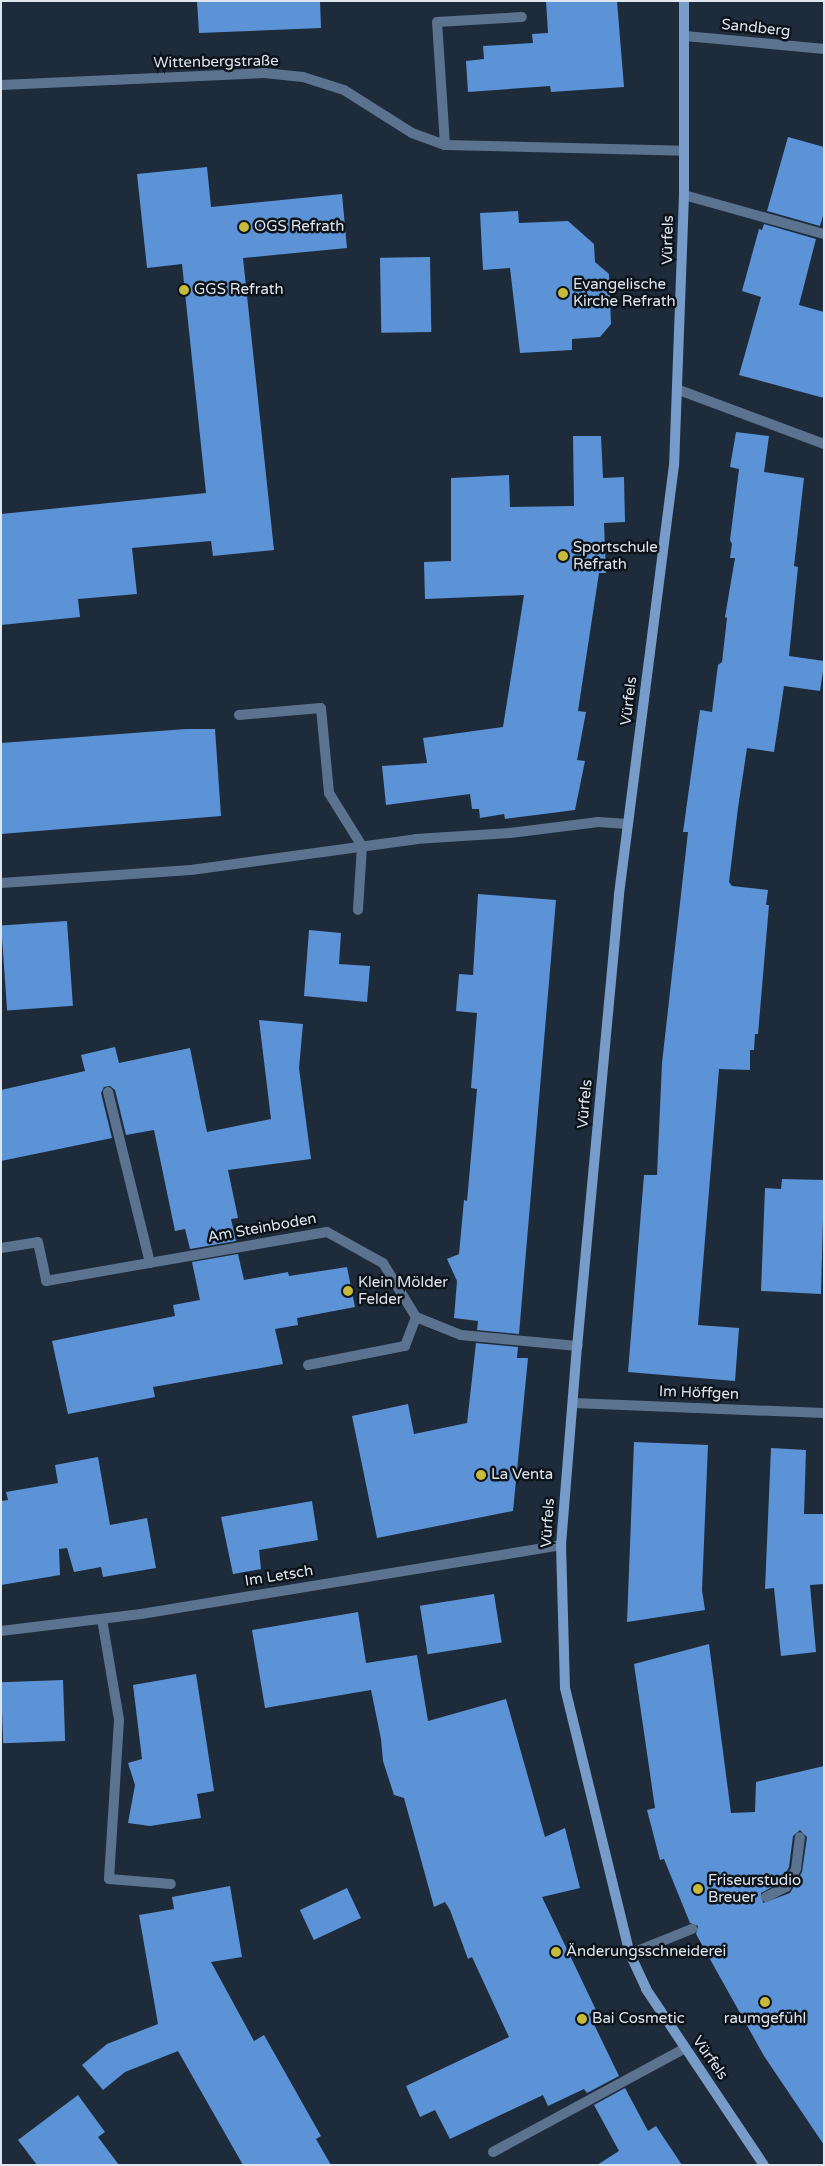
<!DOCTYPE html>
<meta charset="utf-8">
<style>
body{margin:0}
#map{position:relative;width:825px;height:2166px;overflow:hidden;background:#1e2b3a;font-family:"Varela Round",sans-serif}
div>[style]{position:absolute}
.building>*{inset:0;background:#5c93d6;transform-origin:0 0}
.lane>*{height:10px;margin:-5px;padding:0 5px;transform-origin:5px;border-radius:5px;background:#5c738f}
.street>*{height:10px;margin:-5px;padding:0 5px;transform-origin:5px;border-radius:5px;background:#5c738f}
.secondary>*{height:10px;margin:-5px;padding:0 5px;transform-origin:5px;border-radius:5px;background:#779cca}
.dots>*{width:14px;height:14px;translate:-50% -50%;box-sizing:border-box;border:2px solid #0d131a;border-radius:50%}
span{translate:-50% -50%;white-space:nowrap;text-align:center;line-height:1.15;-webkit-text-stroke:5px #0d131a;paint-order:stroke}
.street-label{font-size:15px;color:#dee6f0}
.poi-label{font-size:15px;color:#dee6f0}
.left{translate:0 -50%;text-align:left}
.frame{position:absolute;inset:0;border:2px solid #dee6f0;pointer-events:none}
</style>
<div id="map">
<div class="building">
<i style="clip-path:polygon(197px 1px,320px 1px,321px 28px,199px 33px)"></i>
<i style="clip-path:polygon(546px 1px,617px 1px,624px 87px,551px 92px,550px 86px,468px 92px,466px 61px,484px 59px,483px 46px,533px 43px,532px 34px,548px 33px)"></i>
<i style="clip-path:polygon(788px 137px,824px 147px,824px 212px,820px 226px,767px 211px)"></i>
<i style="clip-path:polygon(207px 167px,211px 207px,342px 194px,347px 248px,243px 258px,274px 550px,213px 556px,211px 541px,132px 548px,137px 594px,78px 599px,80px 617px,1px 625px,1px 514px,206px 493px,182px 264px,147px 268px,137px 174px)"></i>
<i style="clip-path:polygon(518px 211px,519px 223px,568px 221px,594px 244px,595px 262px,609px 274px,611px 324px,600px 337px,572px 339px,572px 350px,520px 353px,510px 268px,483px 270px,480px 213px)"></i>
<i style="clip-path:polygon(764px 224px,816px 239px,799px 305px,824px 312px,824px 398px,739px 375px,761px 297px,742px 291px,759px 229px,762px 230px)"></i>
<i style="left:430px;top:257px;width:75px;height:50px;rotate:89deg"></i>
<i style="clip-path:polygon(736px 432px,769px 436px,764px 472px,804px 478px,794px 566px,798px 567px,789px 656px,824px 661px,824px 664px,820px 691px,784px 686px,774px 752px,747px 748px,738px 808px,729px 882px,732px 886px,768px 890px,766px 905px,769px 905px,758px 1034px,755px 1034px,754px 1050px,750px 1050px,750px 1070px,719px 1069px,698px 1325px,739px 1328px,735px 1381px,628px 1372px,644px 1175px,657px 1175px,662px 1063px,688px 832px,683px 832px,700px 710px,712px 712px,718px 665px,722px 662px,727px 618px,725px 617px,735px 558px,730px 558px,732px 544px,730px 540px,739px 469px,730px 467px)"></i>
<i style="clip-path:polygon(573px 436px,601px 436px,603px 478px,624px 477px,625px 522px,604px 523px,606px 573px,599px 573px,578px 711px,586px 712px,577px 760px,585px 761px,575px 810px,505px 819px,504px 814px,480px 818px,479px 809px,472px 809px,470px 794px,386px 805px,382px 766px,427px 763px,423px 738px,503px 727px,524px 595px,425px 599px,424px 562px,451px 561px,451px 478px,509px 475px,510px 507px,574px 506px)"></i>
<i style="clip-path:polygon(186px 729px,215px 729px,221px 816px,1px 834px,1px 743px)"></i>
<i style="clip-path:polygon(478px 894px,556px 900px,519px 1334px,477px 1330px,478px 1321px,454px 1318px,457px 1281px,447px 1259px,459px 1254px,464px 1200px,467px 1201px,477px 1089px,471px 1088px,477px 1013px,456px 1011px,459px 974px,473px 975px)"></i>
<i style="left:67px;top:921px;width:85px;height:66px;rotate:86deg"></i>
<i style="clip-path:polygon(309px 930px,341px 933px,339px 964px,370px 966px,367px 1002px,304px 996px)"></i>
<i style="clip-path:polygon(259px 1020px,303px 1024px,299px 1068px,311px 1159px,228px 1170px,238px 1218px,231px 1219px,236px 1241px,190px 1249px,185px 1229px,175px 1231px,154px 1130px,126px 1135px,115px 1090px,110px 1086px,104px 1087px,101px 1093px,112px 1138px,1px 1161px,1px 1090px,85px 1071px,81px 1055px,115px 1047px,119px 1063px,190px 1048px,207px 1132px,271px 1119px)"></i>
<i style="clip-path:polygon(782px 1179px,824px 1180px,821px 1294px,761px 1291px,765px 1188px,781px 1189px)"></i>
<i style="clip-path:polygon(238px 1254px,244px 1280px,288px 1272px,289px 1276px,347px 1267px,355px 1307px,297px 1318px,298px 1325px,275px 1329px,283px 1364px,153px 1387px,155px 1397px,68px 1414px,52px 1341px,175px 1316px,173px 1305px,200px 1300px,192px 1262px)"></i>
<i style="clip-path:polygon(476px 1343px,518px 1347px,517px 1358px,528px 1358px,513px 1511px,377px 1538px,352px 1416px,408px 1404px,414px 1434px,467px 1423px)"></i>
<i style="clip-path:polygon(634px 1442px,708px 1445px,702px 1590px,705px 1610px,627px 1622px)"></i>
<i style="clip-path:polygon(771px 1448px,806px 1450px,804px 1514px,824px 1514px,824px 1584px,810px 1585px,816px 1652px,781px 1656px,774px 1588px,765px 1589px)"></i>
<i style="clip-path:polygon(98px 1457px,110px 1525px,147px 1518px,156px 1568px,103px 1577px,101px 1567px,74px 1572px,67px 1548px,59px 1549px,60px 1575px,1px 1585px,1px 1501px,8px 1500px,6px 1492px,58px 1483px,55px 1465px)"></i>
<i style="clip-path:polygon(312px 1501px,318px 1540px,259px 1550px,261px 1569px,233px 1574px,221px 1517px)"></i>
<i style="left:494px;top:1594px;width:49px;height:75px;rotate:81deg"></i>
<i style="clip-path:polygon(358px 1612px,366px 1663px,417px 1655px,428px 1721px,506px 1699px,545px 1837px,565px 1828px,580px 1888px,542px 1897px,596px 2010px,589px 2014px,619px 2076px,587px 2093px,584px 2089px,548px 2106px,543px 2095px,450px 2139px,435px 2110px,420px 2117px,406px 2086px,509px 2037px,472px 1957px,468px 1959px,450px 1910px,445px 1902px,434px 1907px,404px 1798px,394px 1795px,383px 1761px,381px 1739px,370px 1685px,371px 1690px,265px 1708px,252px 1630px)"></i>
<i style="clip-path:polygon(evenodd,709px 1644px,731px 1813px,755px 1812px,756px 1782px,824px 1766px,824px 2145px,764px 2056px,696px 1934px,698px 1926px,690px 1923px,664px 1859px,660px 1860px,647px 1810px,655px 1808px,634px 1664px,709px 1644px,800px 1830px,807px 1837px,802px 1872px,790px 1893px,763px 1903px,761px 1893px,781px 1882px,789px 1867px,793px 1836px,800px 1830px)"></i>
<i style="clip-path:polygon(196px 1674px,214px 1791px,197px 1794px,201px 1818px,150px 1826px,128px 1823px,135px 1785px,128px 1763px,142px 1759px,133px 1685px)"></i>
<i style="left:63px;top:1680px;width:61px;height:62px;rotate:88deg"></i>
<i style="clip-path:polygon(230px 1886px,242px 1957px,211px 1962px,254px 2041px,264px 2035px,321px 2136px,316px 2139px,331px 2165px,243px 2165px,178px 2051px,125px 2072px,103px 2090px,82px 2065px,107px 2044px,158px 2024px,139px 1915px,174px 1909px,172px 1897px)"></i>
<i style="left:347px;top:1888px;width:33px;height:52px;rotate:65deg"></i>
<i style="clip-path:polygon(625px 2088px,648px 2131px,656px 2126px,682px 2165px,597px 2165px,619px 2151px,594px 2105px)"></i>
<i style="clip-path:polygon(78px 2095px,105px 2132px,98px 2137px,119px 2165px,37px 2165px,18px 2140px)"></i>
</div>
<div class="lane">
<i style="left:445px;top:145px;width:123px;rotate:-93.7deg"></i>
<i style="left:437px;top:22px;width:85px;rotate:-3.4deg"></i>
<i style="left:684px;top:195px;width:145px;rotate:15.6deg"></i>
<i style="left:679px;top:390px;width:155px;rotate:20.4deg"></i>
<i style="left:239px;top:715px;width:82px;rotate:-4.9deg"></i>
<i style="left:321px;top:708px;width:85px;rotate:84.6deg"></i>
<i style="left:329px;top:793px;width:62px;rotate:58.1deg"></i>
<i style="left:362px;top:846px;width:64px;rotate:93.6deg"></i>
<i style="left:1px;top:883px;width:190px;rotate:-3.9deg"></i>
<i style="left:191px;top:870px;width:227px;rotate:-7.8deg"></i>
<i style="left:416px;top:839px;width:94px;rotate:-3.7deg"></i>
<i style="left:510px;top:833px;width:89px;rotate:-7.1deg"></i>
<i style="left:598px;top:822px;width:30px;rotate:4deg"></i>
<i style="left:308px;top:1365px;width:99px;rotate:-11.1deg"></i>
<i style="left:405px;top:1346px;width:31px;rotate:-69deg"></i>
<i style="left:102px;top:1619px;width:102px;rotate:80.4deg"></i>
<i style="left:119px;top:1720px;width:159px;rotate:93.6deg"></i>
<i style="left:109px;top:1879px;width:62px;rotate:4.6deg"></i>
<i style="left:766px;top:1897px;width:22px;rotate:-27deg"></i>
<i style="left:786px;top:1887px;width:21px;rotate:-61deg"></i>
<i style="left:796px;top:1869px;width:32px;rotate:-83deg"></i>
<i style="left:630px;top:1954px;width:67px;rotate:-22deg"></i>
<i style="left:493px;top:2152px;width:218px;rotate:-28.4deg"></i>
</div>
<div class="street">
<i style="left:685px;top:36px;width:140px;rotate:5.3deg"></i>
<i style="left:1px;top:85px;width:263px;rotate:-2.6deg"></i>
<i style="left:264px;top:73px;width:39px;rotate:6deg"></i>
<i style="left:303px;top:77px;width:43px;rotate:17.6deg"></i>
<i style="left:344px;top:90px;width:80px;rotate:32.3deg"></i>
<i style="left:412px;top:133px;width:35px;rotate:20deg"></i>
<i style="left:445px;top:145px;width:239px;rotate:1.4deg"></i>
<i style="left:108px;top:1092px;width:176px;rotate:76.2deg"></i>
<i style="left:1px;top:1248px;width:37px;rotate:-9deg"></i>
<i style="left:38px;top:1242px;width:40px;rotate:78deg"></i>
<i style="left:46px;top:1281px;width:285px;rotate:-9.9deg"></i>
<i style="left:327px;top:1232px;width:64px;rotate:29deg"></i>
<i style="left:383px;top:1263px;width:63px;rotate:58.6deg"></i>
<i style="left:416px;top:1317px;width:48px;rotate:21.8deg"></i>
<i style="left:461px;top:1335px;width:117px;rotate:5.4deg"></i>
<i style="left:573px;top:1403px;width:251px;rotate:2.3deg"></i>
<i style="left:1px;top:1631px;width:141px;rotate:-6.9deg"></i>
<i style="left:141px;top:1614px;width:426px;rotate:-9.3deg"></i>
</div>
<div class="secondary">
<i style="left:684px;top:1px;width:194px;rotate:90deg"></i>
<i style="left:684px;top:195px;width:270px;rotate:92.1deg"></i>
<i style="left:674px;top:465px;width:434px;rotate:97.3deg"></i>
<i style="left:619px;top:895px;width:453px;rotate:95.3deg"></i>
<i style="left:577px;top:1346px;width:200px;rotate:94.6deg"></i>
<i style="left:561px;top:1545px;width:143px;rotate:88.4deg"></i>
<i style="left:565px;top:1688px;width:274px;rotate:76.3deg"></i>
<i style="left:630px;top:1954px;width:38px;rotate:65deg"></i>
<i style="left:646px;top:1989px;width:212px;rotate:56.2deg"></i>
</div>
<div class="dots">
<i style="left:244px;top:227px;background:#c7bb3c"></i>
<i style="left:184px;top:290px;background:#c7bb3c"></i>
<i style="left:563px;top:293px;background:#c7bb3c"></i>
<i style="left:563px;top:556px;background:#c7bb3c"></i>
<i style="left:348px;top:1291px;background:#c7bb3c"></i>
<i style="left:481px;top:1475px;background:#c7bb3c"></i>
<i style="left:698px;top:1889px;background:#c7bb3c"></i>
<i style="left:556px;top:1952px;background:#c7bb3c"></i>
<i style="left:765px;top:2002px;background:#c7bb3c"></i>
<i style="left:582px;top:2019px;background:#c7bb3c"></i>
</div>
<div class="street-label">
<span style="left:756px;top:28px;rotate:6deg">Sandberg</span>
<span style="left:216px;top:62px;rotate:-1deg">Wittenbergstraße</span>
<span style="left:668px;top:240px;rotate:-89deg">Vürfels</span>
<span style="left:629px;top:701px;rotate:-83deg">Vürfels</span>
<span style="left:585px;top:1104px;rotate:-85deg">Vürfels</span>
<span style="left:262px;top:1228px;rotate:-10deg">Am Steinboden</span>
<span style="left:699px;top:1393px;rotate:2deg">Im Höffgen</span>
<span style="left:548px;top:1523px;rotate:-86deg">Vürfels</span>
<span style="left:279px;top:1576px;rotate:-9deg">Im Letsch</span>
<span style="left:710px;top:2058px;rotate:55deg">Vürfels</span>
</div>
<div class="poi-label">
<span class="left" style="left:254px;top:227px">OGS Refrath</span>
<span class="left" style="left:573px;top:293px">Evangelische<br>Kirche Refrath</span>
<span class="left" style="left:194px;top:290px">GGS Refrath</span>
<span class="left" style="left:573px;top:556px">Sportschule<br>Refrath</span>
<span class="left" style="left:358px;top:1291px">Klein Mölder<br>Felder</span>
<span class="left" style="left:491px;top:1475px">La Venta</span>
<span class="left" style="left:708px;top:1889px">Friseurstudio<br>Breuer</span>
<span class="left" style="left:566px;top:1952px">Änderungsschneiderei</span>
<span class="left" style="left:592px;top:2019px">Bai Cosmetic</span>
<span style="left:765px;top:2019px">raumgefühl</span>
</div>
<div class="frame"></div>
</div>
